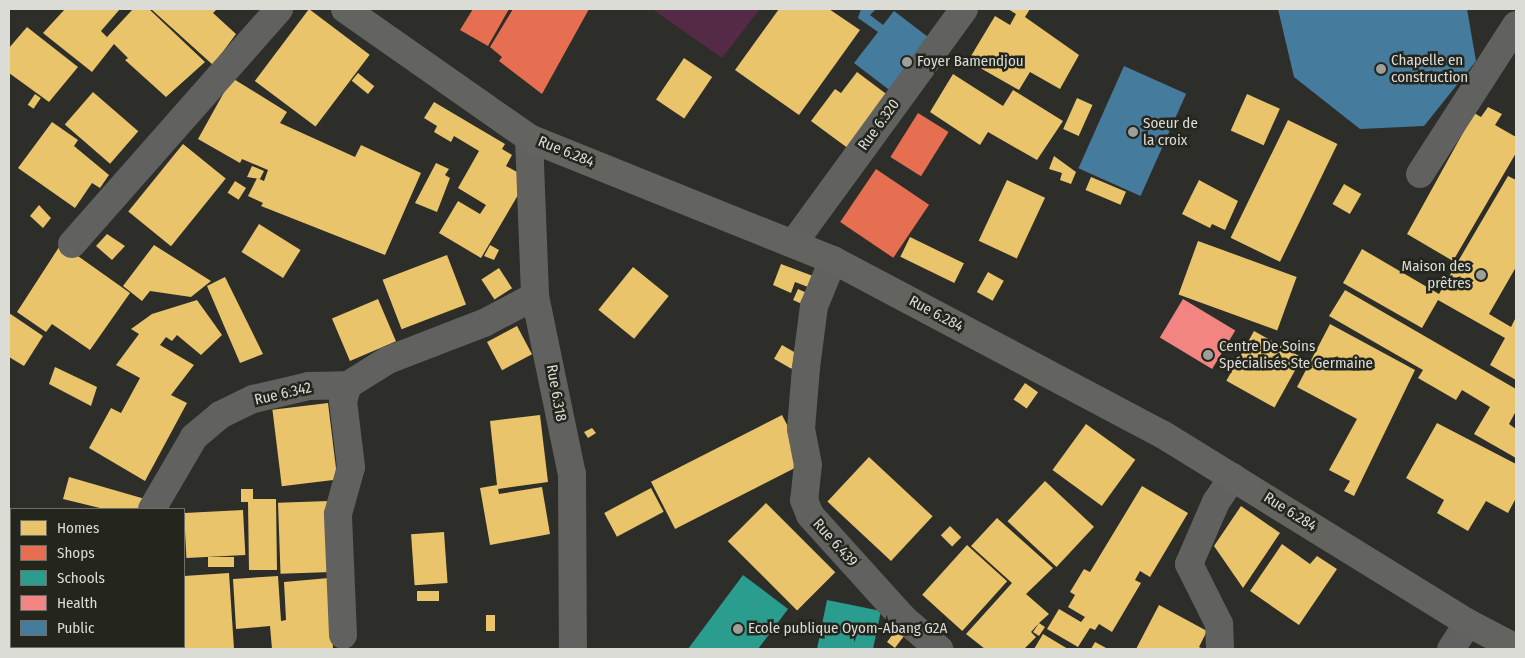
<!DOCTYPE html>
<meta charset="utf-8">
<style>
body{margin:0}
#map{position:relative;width:1525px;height:658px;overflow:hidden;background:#2d2e29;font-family:"Fira Sans Condensed",sans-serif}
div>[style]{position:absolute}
.green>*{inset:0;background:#542a46}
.homes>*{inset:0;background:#e9c46a;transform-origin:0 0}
.shops>*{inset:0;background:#e76f51;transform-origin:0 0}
.schools>*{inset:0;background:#2a9d8f}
.health>*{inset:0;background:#f28482;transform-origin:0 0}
.public>*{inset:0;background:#457b9d;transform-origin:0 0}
.street>*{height:28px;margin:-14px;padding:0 14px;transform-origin:14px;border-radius:14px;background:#61615f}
.secondary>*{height:28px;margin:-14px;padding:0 14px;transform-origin:14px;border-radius:14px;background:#636460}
.dots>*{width:14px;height:14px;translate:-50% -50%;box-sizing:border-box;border:2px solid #24261e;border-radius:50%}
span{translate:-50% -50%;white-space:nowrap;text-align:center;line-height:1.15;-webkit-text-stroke:5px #24261e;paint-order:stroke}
.poi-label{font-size:15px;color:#dbdcd6}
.left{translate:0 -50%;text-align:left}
.right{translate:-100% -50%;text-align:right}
.street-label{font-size:15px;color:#dbdcd6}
.frame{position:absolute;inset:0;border:10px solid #dbdcd6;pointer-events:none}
.legend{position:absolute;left:10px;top:508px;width:175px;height:140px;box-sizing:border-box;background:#24261e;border:1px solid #6d6f68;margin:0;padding:6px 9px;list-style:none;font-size:15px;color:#dbdcd6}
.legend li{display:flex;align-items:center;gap:10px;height:25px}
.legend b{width:25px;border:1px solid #6d6f68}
</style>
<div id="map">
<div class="green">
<i style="clip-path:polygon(652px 9px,760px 9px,722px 58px)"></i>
</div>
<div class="homes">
<i style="clip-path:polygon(65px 9px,120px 9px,101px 31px,107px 37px,133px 9px,149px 9px,205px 62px,166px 97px,125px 60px,128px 58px,114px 44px,92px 72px,43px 33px)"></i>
<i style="clip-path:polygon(151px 9px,217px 9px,213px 13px,236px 34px,213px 65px)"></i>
<i style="left:309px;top:9px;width:76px;height:90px;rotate:37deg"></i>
<i style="clip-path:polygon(779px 9px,829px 9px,860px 30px,799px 115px,735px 70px)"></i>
<i style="clip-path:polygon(1008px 9px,1030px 9px,1025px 17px,1079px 55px,1060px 89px,1030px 72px,1019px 90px,968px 61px,995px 16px,1010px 25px,1016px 14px)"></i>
<i style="clip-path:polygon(27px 27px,78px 67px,49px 102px,9px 73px,9px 48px)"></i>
<i style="left:684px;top:58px;width:34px;height:50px;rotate:34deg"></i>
<i style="clip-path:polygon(857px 72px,889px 96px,849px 149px,811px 121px,835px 89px,841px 93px)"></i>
<i style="left:358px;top:73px;width:21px;height:10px;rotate:39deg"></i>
<i style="clip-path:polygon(953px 74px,1003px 106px,1013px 90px,1063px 121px,1037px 160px,988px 132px,980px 145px,930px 112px)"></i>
<i style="clip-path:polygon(232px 78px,287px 112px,280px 123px,355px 157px,361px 145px,421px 173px,385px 255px,261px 206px,263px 203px,248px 196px,257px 178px,264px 181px,268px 170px,242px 159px,240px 163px,198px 139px)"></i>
<i style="left:93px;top:92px;width:60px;height:43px;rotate:41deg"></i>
<i style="left:35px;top:94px;width:7px;height:13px;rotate:34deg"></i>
<i style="left:1247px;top:94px;width:36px;height:40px;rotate:24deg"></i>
<i style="left:1077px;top:98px;width:17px;height:34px;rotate:24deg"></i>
<i style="clip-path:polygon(434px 102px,505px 144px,502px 149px,512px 155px,506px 166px,528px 178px,481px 258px,439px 233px,458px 201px,480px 214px,486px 205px,458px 188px,479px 151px,454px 136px,451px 142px,434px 132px,437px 126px,424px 118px)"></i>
<i style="clip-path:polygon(1488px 107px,1502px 114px,1495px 125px,1516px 137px,1516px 153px,1453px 261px,1407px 234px,1474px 113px,1481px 117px)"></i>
<i style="left:1288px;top:120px;width:55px;height:131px;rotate:26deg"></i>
<i style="clip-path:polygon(52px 122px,78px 140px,74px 146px,109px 175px,100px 188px,92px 183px,75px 208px,18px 168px)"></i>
<i style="left:183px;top:144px;width:55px;height:87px;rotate:39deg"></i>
<i style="clip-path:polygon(1054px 156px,1076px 172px,1071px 184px,1060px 180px,1062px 173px,1049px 169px)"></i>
<i style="clip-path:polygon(436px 163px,449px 169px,445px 175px,450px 178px,437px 212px,415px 203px)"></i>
<i style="clip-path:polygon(252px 166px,264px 171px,260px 179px,247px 177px)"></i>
<i style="clip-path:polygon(1508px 176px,1516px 180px,1516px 267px,1489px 314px,1511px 327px,1516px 317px,1516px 380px,1490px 365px,1505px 338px,1438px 300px,1422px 328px,1343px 283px,1362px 249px,1439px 294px)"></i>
<i style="left:1091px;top:177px;width:38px;height:14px;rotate:23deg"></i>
<i style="left:1007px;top:180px;width:42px;height:67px;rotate:25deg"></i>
<i style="clip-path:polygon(1199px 180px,1238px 201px,1225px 230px,1212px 224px,1210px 228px,1182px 214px)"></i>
<i style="left:235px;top:181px;width:13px;height:14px;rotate:32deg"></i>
<i style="left:1344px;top:184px;width:20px;height:23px;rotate:30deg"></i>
<i style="clip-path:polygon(39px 205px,51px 218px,43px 228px,30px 216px)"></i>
<i style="left:259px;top:224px;width:49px;height:33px;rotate:32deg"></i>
<i style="clip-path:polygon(107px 234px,125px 246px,112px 260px,96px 246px)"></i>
<i style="left:910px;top:237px;width:60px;height:22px;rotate:26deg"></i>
<i style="left:1198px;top:241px;width:105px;height:57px;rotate:20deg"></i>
<i style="clip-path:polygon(61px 244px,130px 293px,90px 350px,52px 324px,46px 332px,17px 312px)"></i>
<i style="clip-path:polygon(154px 245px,211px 281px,191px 297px,150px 291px,142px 301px,123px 286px)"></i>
<i style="clip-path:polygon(490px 245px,499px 250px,494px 260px,484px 256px)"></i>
<i style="left:447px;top:255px;width:53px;height:69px;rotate:69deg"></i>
<i style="clip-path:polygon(781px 264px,813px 276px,808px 287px,795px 282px,791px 293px,773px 285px)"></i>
<i style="left:633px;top:267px;width:46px;height:55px;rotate:39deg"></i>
<i style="left:499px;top:268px;width:24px;height:21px;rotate:57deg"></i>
<i style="left:988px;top:272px;width:18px;height:23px;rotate:29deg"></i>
<i style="clip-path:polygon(225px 277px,263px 354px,240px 363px,207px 286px)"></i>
<i style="left:798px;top:289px;width:17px;height:12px;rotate:24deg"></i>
<i style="clip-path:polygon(1345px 290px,1516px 389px,1516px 411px,1509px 424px,1516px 429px,1516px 458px,1474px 434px,1490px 407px,1462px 390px,1456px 400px,1418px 378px,1423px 370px,1329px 316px)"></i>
<i style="left:378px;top:299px;width:46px;height:50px;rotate:67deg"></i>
<i style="clip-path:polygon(197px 300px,222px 335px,201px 355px,177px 335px,172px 341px,166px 337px,160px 345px,194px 365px,171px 395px,187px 403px,145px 481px,89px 448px,111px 408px,121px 413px,140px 378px,116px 365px,139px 334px,131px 329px,152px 314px)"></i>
<i style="clip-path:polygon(9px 313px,43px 336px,24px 366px,9px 357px)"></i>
<i style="clip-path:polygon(1330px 324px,1415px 370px,1354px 496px,1344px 491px,1350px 481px,1329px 470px,1357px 419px,1297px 387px)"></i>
<i style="left:517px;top:326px;width:32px;height:34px;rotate:62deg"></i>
<i style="left:1254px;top:331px;width:55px;height:57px;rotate:29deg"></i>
<i style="left:782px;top:345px;width:20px;height:16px;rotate:30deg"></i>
<i style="clip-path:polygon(55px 367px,97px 387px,91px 406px,49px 384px)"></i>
<i style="left:1025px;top:383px;width:16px;height:20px;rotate:35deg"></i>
<i style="left:328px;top:403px;width:77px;height:56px;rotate:83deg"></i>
<i style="clip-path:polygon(540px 415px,548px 482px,498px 489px,499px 494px,542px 487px,550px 534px,490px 545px,480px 488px,497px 485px,490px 421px)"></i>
<i style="left:782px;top:415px;width:53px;height:147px;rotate:63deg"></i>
<i style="clip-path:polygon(1437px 423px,1516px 464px,1516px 498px,1508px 513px,1486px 501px,1468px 531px,1437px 513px,1444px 500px,1406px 478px)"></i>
<i style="left:1086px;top:424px;width:61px;height:57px;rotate:36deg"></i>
<i style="clip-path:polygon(592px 428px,596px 433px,588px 438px,584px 432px)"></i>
<i style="left:869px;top:457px;width:87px;height:61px;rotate:43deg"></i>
<i style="clip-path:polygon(69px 477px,145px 499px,143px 509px,104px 509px,63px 499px)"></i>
<i style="left:1045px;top:481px;width:67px;height:55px;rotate:43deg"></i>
<i style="clip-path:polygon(1142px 486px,1188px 513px,1150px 577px,1140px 571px,1135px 580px,1141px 583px,1112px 632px,1099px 624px,1095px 630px,1090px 628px,1078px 647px,1047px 629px,1059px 609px,1081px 622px,1085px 617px,1068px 607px,1075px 595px,1070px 592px,1084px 569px,1090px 572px)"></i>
<i style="left:651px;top:488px;width:27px;height:53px;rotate:62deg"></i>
<i style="clip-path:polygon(241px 489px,253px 489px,253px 499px,276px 499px,277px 570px,249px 570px,248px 502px,241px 502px)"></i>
<i style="left:329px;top:501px;width:71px;height:51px;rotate:88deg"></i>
<i style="left:766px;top:503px;width:98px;height:54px;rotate:45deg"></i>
<i style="clip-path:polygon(1241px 506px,1280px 533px,1243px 588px,1214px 546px)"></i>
<i style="left:243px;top:510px;width:45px;height:59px;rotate:87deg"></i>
<i style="clip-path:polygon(997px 518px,1053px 568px,1026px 594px,1049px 614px,1039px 623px,1045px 627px,1039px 636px,1033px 632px,1039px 623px,1031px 632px,1036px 637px,1024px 649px,985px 649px,966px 634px,1012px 583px,971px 546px)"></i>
<i style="left:950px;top:526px;width:16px;height:13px;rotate:45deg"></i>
<i style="left:444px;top:532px;width:51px;height:33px;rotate:86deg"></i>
<i style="clip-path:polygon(1282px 544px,1310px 564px,1317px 556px,1337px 569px,1299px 625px,1250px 591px)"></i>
<i style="left:967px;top:545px;width:54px;height:67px;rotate:42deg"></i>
<i style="left:234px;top:557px;width:10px;height:26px;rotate:90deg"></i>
<i style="clip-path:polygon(229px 573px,234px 649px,182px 649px,184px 576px)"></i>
<i style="clip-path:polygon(278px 576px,281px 621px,286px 620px,284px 582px,329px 578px,333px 649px,272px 649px,270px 626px,236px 629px,233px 579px)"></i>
<i style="left:417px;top:591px;width:22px;height:10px"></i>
<i style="clip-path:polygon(11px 600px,11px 647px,47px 647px,9px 649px)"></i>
<i style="clip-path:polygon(1159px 605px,1207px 631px,1199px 647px,1203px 649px,1136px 649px)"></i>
<i style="left:495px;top:615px;width:16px;height:9px;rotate:90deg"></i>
<i style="left:896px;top:630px;width:10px;height:15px;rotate:37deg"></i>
<i style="clip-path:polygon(1043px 634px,1068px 649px,1034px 649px)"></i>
<i style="clip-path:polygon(1095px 642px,1108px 649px,1091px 649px)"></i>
<i style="left:84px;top:647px;width:69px;height:2px"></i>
</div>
<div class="shops">
<i style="clip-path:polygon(473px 9px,509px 9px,488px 46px,460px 30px)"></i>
<i style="clip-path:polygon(513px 9px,589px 9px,542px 94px,499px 61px,502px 57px,490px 47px)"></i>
<i style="left:918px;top:113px;width:36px;height:52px;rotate:32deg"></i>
<i style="left:876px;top:169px;width:64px;height:64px;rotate:34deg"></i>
</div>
<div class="schools">
<i style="clip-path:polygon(743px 575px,788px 609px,758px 649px,688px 649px)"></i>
<i style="clip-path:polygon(827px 600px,881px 611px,873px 649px,817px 649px)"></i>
</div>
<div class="health">
<i style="left:1183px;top:299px;width:61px;height:45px;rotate:31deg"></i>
</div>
<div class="public">
<i style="clip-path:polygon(861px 9px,876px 9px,870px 15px,883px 25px,894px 11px,932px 40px,892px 92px,854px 63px,878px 32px,858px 18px)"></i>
<i style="clip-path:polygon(1278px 9px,1467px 9px,1476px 61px,1424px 126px,1360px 129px,1294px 77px)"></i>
<i style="left:1124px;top:66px;width:68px;height:112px;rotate:24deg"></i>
</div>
<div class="street">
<i style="left:529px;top:138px;width:158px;rotate:87.8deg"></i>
<i style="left:535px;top:296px;width:182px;rotate:78.3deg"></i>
<i style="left:572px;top:474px;width:175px;rotate:89.7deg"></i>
<i style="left:1420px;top:174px;width:177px;rotate:-57.2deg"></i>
<i style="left:795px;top:241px;width:287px;rotate:-53.9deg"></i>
<i style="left:72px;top:244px;width:313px;rotate:-48.6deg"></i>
<i style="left:833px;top:260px;width:50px;rotate:112.4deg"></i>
<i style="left:814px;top:306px;width:63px;rotate:97.4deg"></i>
<i style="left:806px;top:368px;width:61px;rotate:94.7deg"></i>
<i style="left:801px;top:429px;width:36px;rotate:79deg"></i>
<i style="left:808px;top:464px;width:36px;rotate:96deg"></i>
<i style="left:804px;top:500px;width:16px;rotate:68deg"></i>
<i style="left:810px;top:515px;width:139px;rotate:47.9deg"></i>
<i style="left:903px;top:618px;width:48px;rotate:40.7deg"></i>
<i style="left:152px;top:509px;width:83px;rotate:-59.7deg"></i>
<i style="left:194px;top:437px;width:34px;rotate:-40deg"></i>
<i style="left:220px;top:415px;width:37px;rotate:-26deg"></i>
<i style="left:253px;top:399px;width:57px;rotate:-13.1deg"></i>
<i style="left:309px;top:386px;width:39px;rotate:-1deg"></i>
<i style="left:348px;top:385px;width:47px;rotate:-32deg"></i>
<i style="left:388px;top:360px;width:103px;rotate:-21.1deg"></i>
<i style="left:484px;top:323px;width:58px;rotate:-27.9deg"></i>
<i style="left:343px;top:635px;width:121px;rotate:-92.4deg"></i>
<i style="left:338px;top:514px;width:49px;rotate:-74.5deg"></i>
<i style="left:351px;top:467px;width:66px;rotate:-96.9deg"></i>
<i style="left:343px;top:401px;width:17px;rotate:-73deg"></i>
<i style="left:61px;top:647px;width:2px;rotate:90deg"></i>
<i style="left:164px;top:647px;width:2px;rotate:90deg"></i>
<i style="left:1220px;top:649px;width:25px;rotate:-92deg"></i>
<i style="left:1219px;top:624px;width:67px;rotate:-116.6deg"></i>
<i style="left:1189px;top:564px;width:68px;rotate:-66.5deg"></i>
<i style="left:1216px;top:502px;width:30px;rotate:-56deg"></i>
<i style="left:1451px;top:649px;width:31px;rotate:-57deg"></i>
</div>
<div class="secondary">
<i style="left:345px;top:9px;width:225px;rotate:35deg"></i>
<i style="left:529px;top:138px;width:328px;rotate:21.9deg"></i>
<i style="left:833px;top:260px;width:372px;rotate:27.9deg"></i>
<i style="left:1162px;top:434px;width:360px;rotate:31.7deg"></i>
<i style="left:1468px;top:623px;width:54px;rotate:27.5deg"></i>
</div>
<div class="dots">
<i style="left:907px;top:62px;background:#9e9f99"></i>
<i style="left:1381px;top:69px;background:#9e9f99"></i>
<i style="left:1133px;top:132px;background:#9e9f99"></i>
<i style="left:1481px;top:275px;background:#9e9f99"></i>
<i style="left:1208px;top:355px;background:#9e9f99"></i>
<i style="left:738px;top:629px;background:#9e9f99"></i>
</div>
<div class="poi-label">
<span class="left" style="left:1391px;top:69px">Chapelle en<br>construction</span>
<span class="left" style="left:917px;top:62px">Foyer Bamendjou</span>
<span class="left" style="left:1143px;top:132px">Soeur de<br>la croix</span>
<span class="right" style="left:1471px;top:275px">Maison des<br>prêtres</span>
<span class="left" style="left:1219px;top:355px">Centre De Soins<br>Spécialisés Ste Germaine</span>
<span class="left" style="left:748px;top:629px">Ecole publique Oyom-Abang G2A</span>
</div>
<div class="street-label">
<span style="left:879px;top:125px;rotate:-54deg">Rue 6.320</span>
<span style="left:566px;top:152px;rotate:22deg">Rue 6.284</span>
<span style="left:936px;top:314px;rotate:28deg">Rue 6.284</span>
<span style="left:556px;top:393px;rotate:80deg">Rue 6.318</span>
<span style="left:283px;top:394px;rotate:-13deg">Rue 6.342</span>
<span style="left:1290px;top:512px;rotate:32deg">Rue 6.284</span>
<span style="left:835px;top:543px;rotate:48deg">Rue 6.439</span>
</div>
<div class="frame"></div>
<ul class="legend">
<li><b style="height:14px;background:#e9c46a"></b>Homes</li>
<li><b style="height:14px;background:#e76f51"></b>Shops</li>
<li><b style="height:14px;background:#2a9d8f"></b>Schools</li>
<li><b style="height:14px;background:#f28482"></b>Health</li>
<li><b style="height:14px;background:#457b9d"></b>Public</li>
</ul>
</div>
